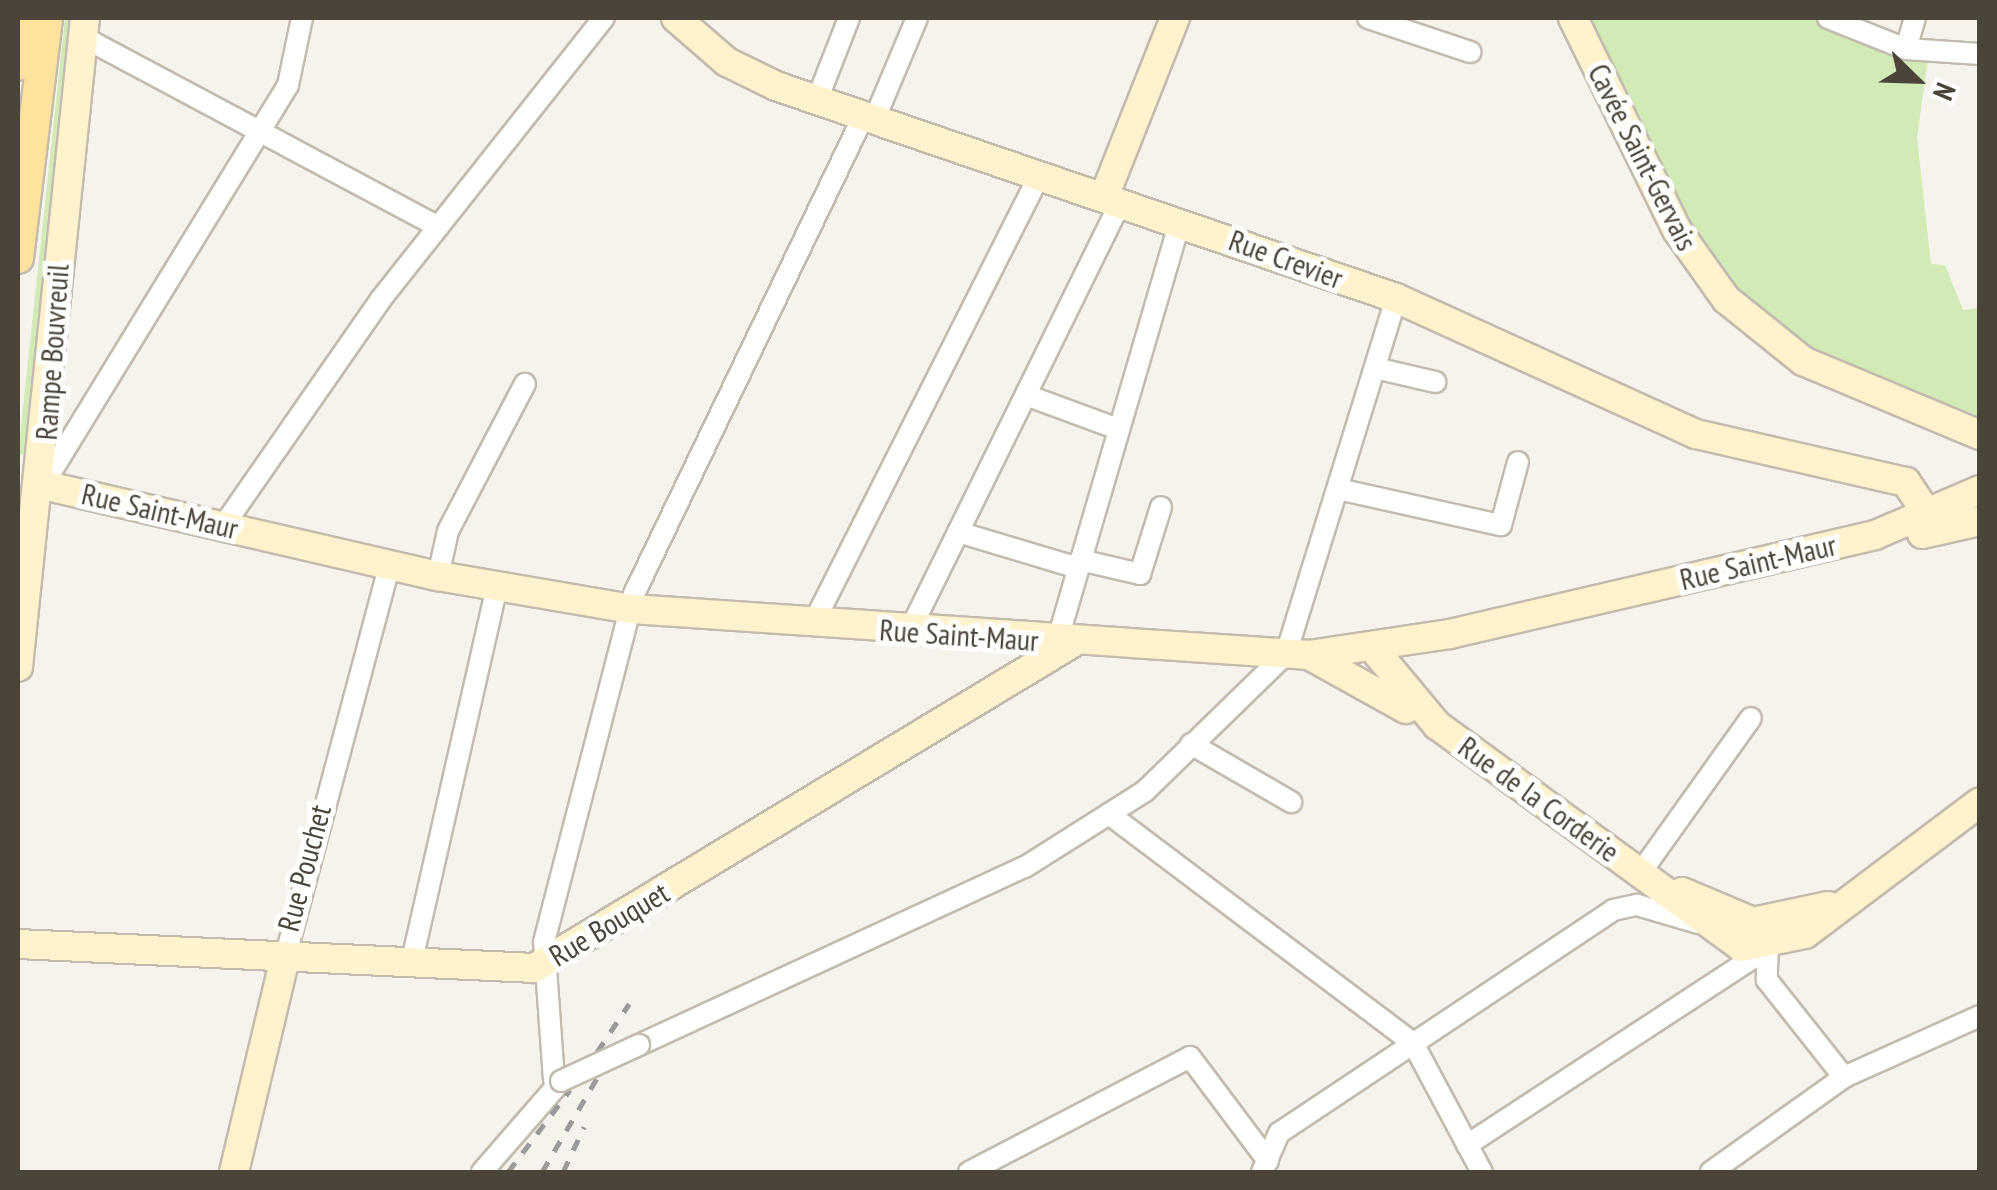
<!DOCTYPE html>
<meta charset="utf-8">
<style>
body{margin:0}
#map{position:relative;width:1997px;height:1190px;overflow:hidden;background:#f6f3ec;font-family:"PT Sans Narrow",sans-serif}
div>[style]{position:absolute}
.green>*{inset:0;background:#d2eab5}
.roads{filter:drop-shadow(2px 0 #c2bbae) drop-shadow(-2px 0 #c2bbae) drop-shadow(0 2px #c2bbae) drop-shadow(0 -2px #c2bbae)}
.street>*{height:20px;margin:-10px;padding:0 10px;transform-origin:10px;border-radius:10px;background:#fff}
.secondary>*{height:28px;margin:-14px;padding:0 14px;transform-origin:14px;border-radius:14px;background:#fff3cd}
.primary>*{height:30px;margin:-15px;padding:0 15px;transform-origin:15px;border-radius:15px;background:#ffe39c}
.rail>*{height:5px;margin-top:-2.5px;transform-origin:0;background:repeating-linear-gradient(90deg,#9a9a9a 0 12px,transparent 0 24px)}
.bridges{filter:drop-shadow(2px 0 #c2bbae) drop-shadow(-2px 0 #c2bbae) drop-shadow(0 2px #c2bbae) drop-shadow(0 -2px #c2bbae)}
.street-bridge>*{height:20px;margin:-10px;padding:0 10px;transform-origin:10px;border-radius:10px;background:#fff}
span{translate:-50% -50%;white-space:nowrap;text-align:center;line-height:1.15;-webkit-text-stroke:10px #fff;paint-order:stroke}
.street-label{font-size:30px;color:#4b4439}
.frame{position:absolute;inset:0;border:20px solid #4b4439;pointer-events:none}
.north{position:absolute;left:1867px;top:30px;width:100px;height:100px;-webkit-text-stroke:8px #fff;paint-order:stroke;rotate:113deg;font-size:28px;font-weight:700;line-height:40px;text-align:center;color:#4b4439}
.north::after{content:'';display:block;margin:auto;width:35px;height:45px;background:#4b4439;clip-path:polygon(50% 0,100% 100%,50% 72%,0 100%)}
</style>
<div id="map">
<div class="green">
<i style="clip-path:polygon(65px 18px,74px 18px,38px 455px,18px 454px)"></i>
<i style="clip-path:polygon(1585px 18px,1853px 18px,1928px 59px,1917px 137px,1931px 264px,1945px 265px,1963px 310px,1979px 308px,1979px 421px,1806px 353px,1732px 296px,1683px 226px)"></i>
</div>
<div class="roads">
<div class="street">
<i style="left:1368px;top:18px;width:108px;rotate:18.4deg"></i>
<i style="left:1828px;top:18px;width:84px;rotate:21.7deg"></i>
<i style="left:1906px;top:49px;width:74px;rotate:3.9deg"></i>
<i style="left:81px;top:36px;width:405px;rotate:28.1deg"></i>
<i style="left:1906px;top:49px;width:32px;rotate:-74deg"></i>
<i style="left:817px;top:100px;width:88px;rotate:-68.7deg"></i>
<i style="left:875px;top:118px;width:108px;rotate:-67.2deg"></i>
<i style="left:1375px;top:368px;width:62px;rotate:13.1deg"></i>
<i style="left:1026px;top:395px;width:98px;rotate:20.3deg"></i>
<i style="left:43px;top:485px;width:469px;rotate:-58.5deg"></i>
<i style="left:288px;top:85px;width:68px;rotate:-78.2deg"></i>
<i style="left:1338px;top:489px;width:167px;rotate:12.5deg"></i>
<i style="left:1501px;top:525px;width:65px;rotate:-74.9deg"></i>
<i style="left:224px;top:525px;width:275px;rotate:-55.2deg"></i>
<i style="left:381px;top:299px;width:359px;rotate:-51.6deg"></i>
<i style="left:958px;top:532px;width:125px;rotate:16.7deg"></i>
<i style="left:1080px;top:560px;width:62px;rotate:13.1deg"></i>
<i style="left:1140px;top:574px;width:70px;rotate:-72.6deg"></i>
<i style="left:438px;top:576px;width:46px;rotate:-77.5deg"></i>
<i style="left:448px;top:531px;width:166px;rotate:-62.4deg"></i>
<i style="left:813px;top:624px;width:504px;rotate:-63.23deg"></i>
<i style="left:909px;top:632px;width:478px;rotate:-63.8deg"></i>
<i style="left:1057px;top:642px;width:438px;rotate:-73.7deg"></i>
<i style="left:1191px;top:744px;width:116px;rotate:30.1deg"></i>
<i style="left:1109px;top:814px;width:381px;rotate:37deg"></i>
<i style="left:1413px;top:1043px;width:146px;rotate:61.9deg"></i>
<i style="left:1641px;top:872px;width:189px;rotate:-54.5deg"></i>
<i style="left:1768px;top:942px;width:38px;rotate:92deg"></i>
<i style="left:1767px;top:980px;width:124px;rotate:51.6deg"></i>
<i style="left:285px;top:958px;width:406px;rotate:-75.1deg"></i>
<i style="left:411px;top:965px;width:388px;rotate:-77.2deg"></i>
<i style="left:639px;top:1045px;width:425px;rotate:-24.8deg"></i>
<i style="left:1025px;top:867px;width:142px;rotate:-32.3deg"></i>
<i style="left:1145px;top:791px;width:197px;rotate:-44.2deg"></i>
<i style="left:1286px;top:654px;width:373px;rotate:-72.8deg"></i>
<i style="left:554px;top:1080px;width:138px;rotate:-94.1deg"></i>
<i style="left:544px;top:942px;width:359px;rotate:-75.5deg"></i>
<i style="left:634px;top:594px;width:531px;rotate:-64.35deg"></i>
<i style="left:1467px;top:1145px;width:360px;rotate:-33.2deg"></i>
<i style="left:482px;top:1172px;width:121px;rotate:-49deg"></i>
<i style="left:969px;top:1172px;width:249px;rotate:-27.5deg"></i>
<i style="left:1190px;top:1057px;width:130px;rotate:53.1deg"></i>
<i style="left:1262px;top:1172px;width:43px;rotate:-66.4deg"></i>
<i style="left:1279px;top:1133px;width:402px;rotate:-33.7deg"></i>
<i style="left:1613px;top:910px;width:25px;rotate:-12deg"></i>
<i style="left:1637px;top:905px;width:64px;rotate:16.4deg"></i>
<i style="left:1711px;top:1172px;width:163px;rotate:-35.5deg"></i>
<i style="left:1844px;top:1077px;width:149px;rotate:-24.2deg"></i>
</div>
<div class="secondary">
<i style="left:676px;top:18px;width:67px;rotate:40.8deg"></i>
<i style="left:727px;top:62px;width:55px;rotate:26.1deg"></i>
<i style="left:776px;top:86px;width:655px;rotate:18.88deg"></i>
<i style="left:1396px;top:298px;width:329px;rotate:24.4deg"></i>
<i style="left:1696px;top:434px;width:215px;rotate:12.9deg"></i>
<i style="left:1906px;top:482px;width:58px;rotate:56.3deg"></i>
<i style="left:1573px;top:18px;width:236px;rotate:63.9deg"></i>
<i style="left:1677px;top:230px;width:85px;rotate:54.6deg"></i>
<i style="left:1726px;top:299px;width:99px;rotate:38.8deg"></i>
<i style="left:1803px;top:361px;width:192px;rotate:22.7deg"></i>
<i style="left:1104px;top:197px;width:193px;rotate:-68.4deg"></i>
<i style="left:43px;top:485px;width:405px;rotate:13deg"></i>
<i style="left:438px;top:576px;width:197px;rotate:9.7deg"></i>
<i style="left:632px;top:609px;width:679px;rotate:3.89deg"></i>
<i style="left:1309px;top:655px;width:143px;rotate:-8.5deg"></i>
<i style="left:1450px;top:634px;width:436px;rotate:-13.1deg"></i>
<i style="left:1875px;top:535px;width:114px;rotate:-23.2deg"></i>
<i style="left:1922px;top:534px;width:59px;rotate:-12.6deg"></i>
<i style="left:1372px;top:647px;width:102px;rotate:50.2deg"></i>
<i style="left:1437px;top:725px;width:376px;rotate:36.1deg"></i>
<i style="left:1741px;top:947px;width:65px;rotate:-11.5deg"></i>
<i style="left:1805px;top:934px;width:219px;rotate:-37deg"></i>
<i style="left:1309px;top:655px;width:111px;rotate:29.1deg"></i>
<i style="left:18px;top:667px;width:652px;rotate:-84.11deg"></i>
<i style="left:1682px;top:892px;width:77px;rotate:22.9deg"></i>
<i style="left:1753px;top:922px;width:77px;rotate:-12deg"></i>
<i style="left:18px;top:944px;width:517px;rotate:2.66deg"></i>
<i style="left:534px;top:968px;width:631px;rotate:-31.12deg"></i>
<i style="left:234px;top:1172px;width:220px;rotate:-76.6deg"></i>
</div>
<div class="primary">
<i style="left:18px;top:65px;width:47px;rotate:-82.7deg"></i>
<i style="left:18px;top:258px;width:242px;rotate:-83.1deg"></i>
</div>
</div>
<div class="rail">
<i style="left:597px;top:1052px;width:58px;rotate:-56.3deg"></i>
<i style="left:508px;top:1172px;width:103px;rotate:-52.9deg"></i>
<i style="left:542px;top:1172px;width:109px;rotate:-59.7deg"></i>
<i style="left:563px;top:1172px;width:50px;rotate:-65deg"></i>
</div>
<div class="bridges">
<div class="street-bridge">
<i style="left:561px;top:1081px;width:86px;rotate:-24.8deg"></i>
</div>
</div>
<div class="street-label">
<span style="left:1643px;top:157px;rotate:63deg">Cavée Saint-Gervais</span>
<span style="left:1286px;top:259px;rotate:20deg">Rue Crevier</span>
<span style="left:52px;top:352px;rotate:-86deg">Rampe Bouvreuil</span>
<span style="left:160px;top:511px;rotate:13deg">Rue Saint-Maur</span>
<span style="left:1758px;top:562px;rotate:-13deg">Rue Saint-Maur</span>
<span style="left:959px;top:635px;rotate:4deg">Rue Saint-Maur</span>
<span style="left:1539px;top:799px;rotate:36deg">Rue de la Corderie</span>
<span style="left:304px;top:868px;rotate:-75deg">Rue Pouchet</span>
<span style="left:609px;top:924px;rotate:-31deg">Rue Bouquet</span>
</div>
<div class="frame"></div>
<div class="north">N</div>
</div>
